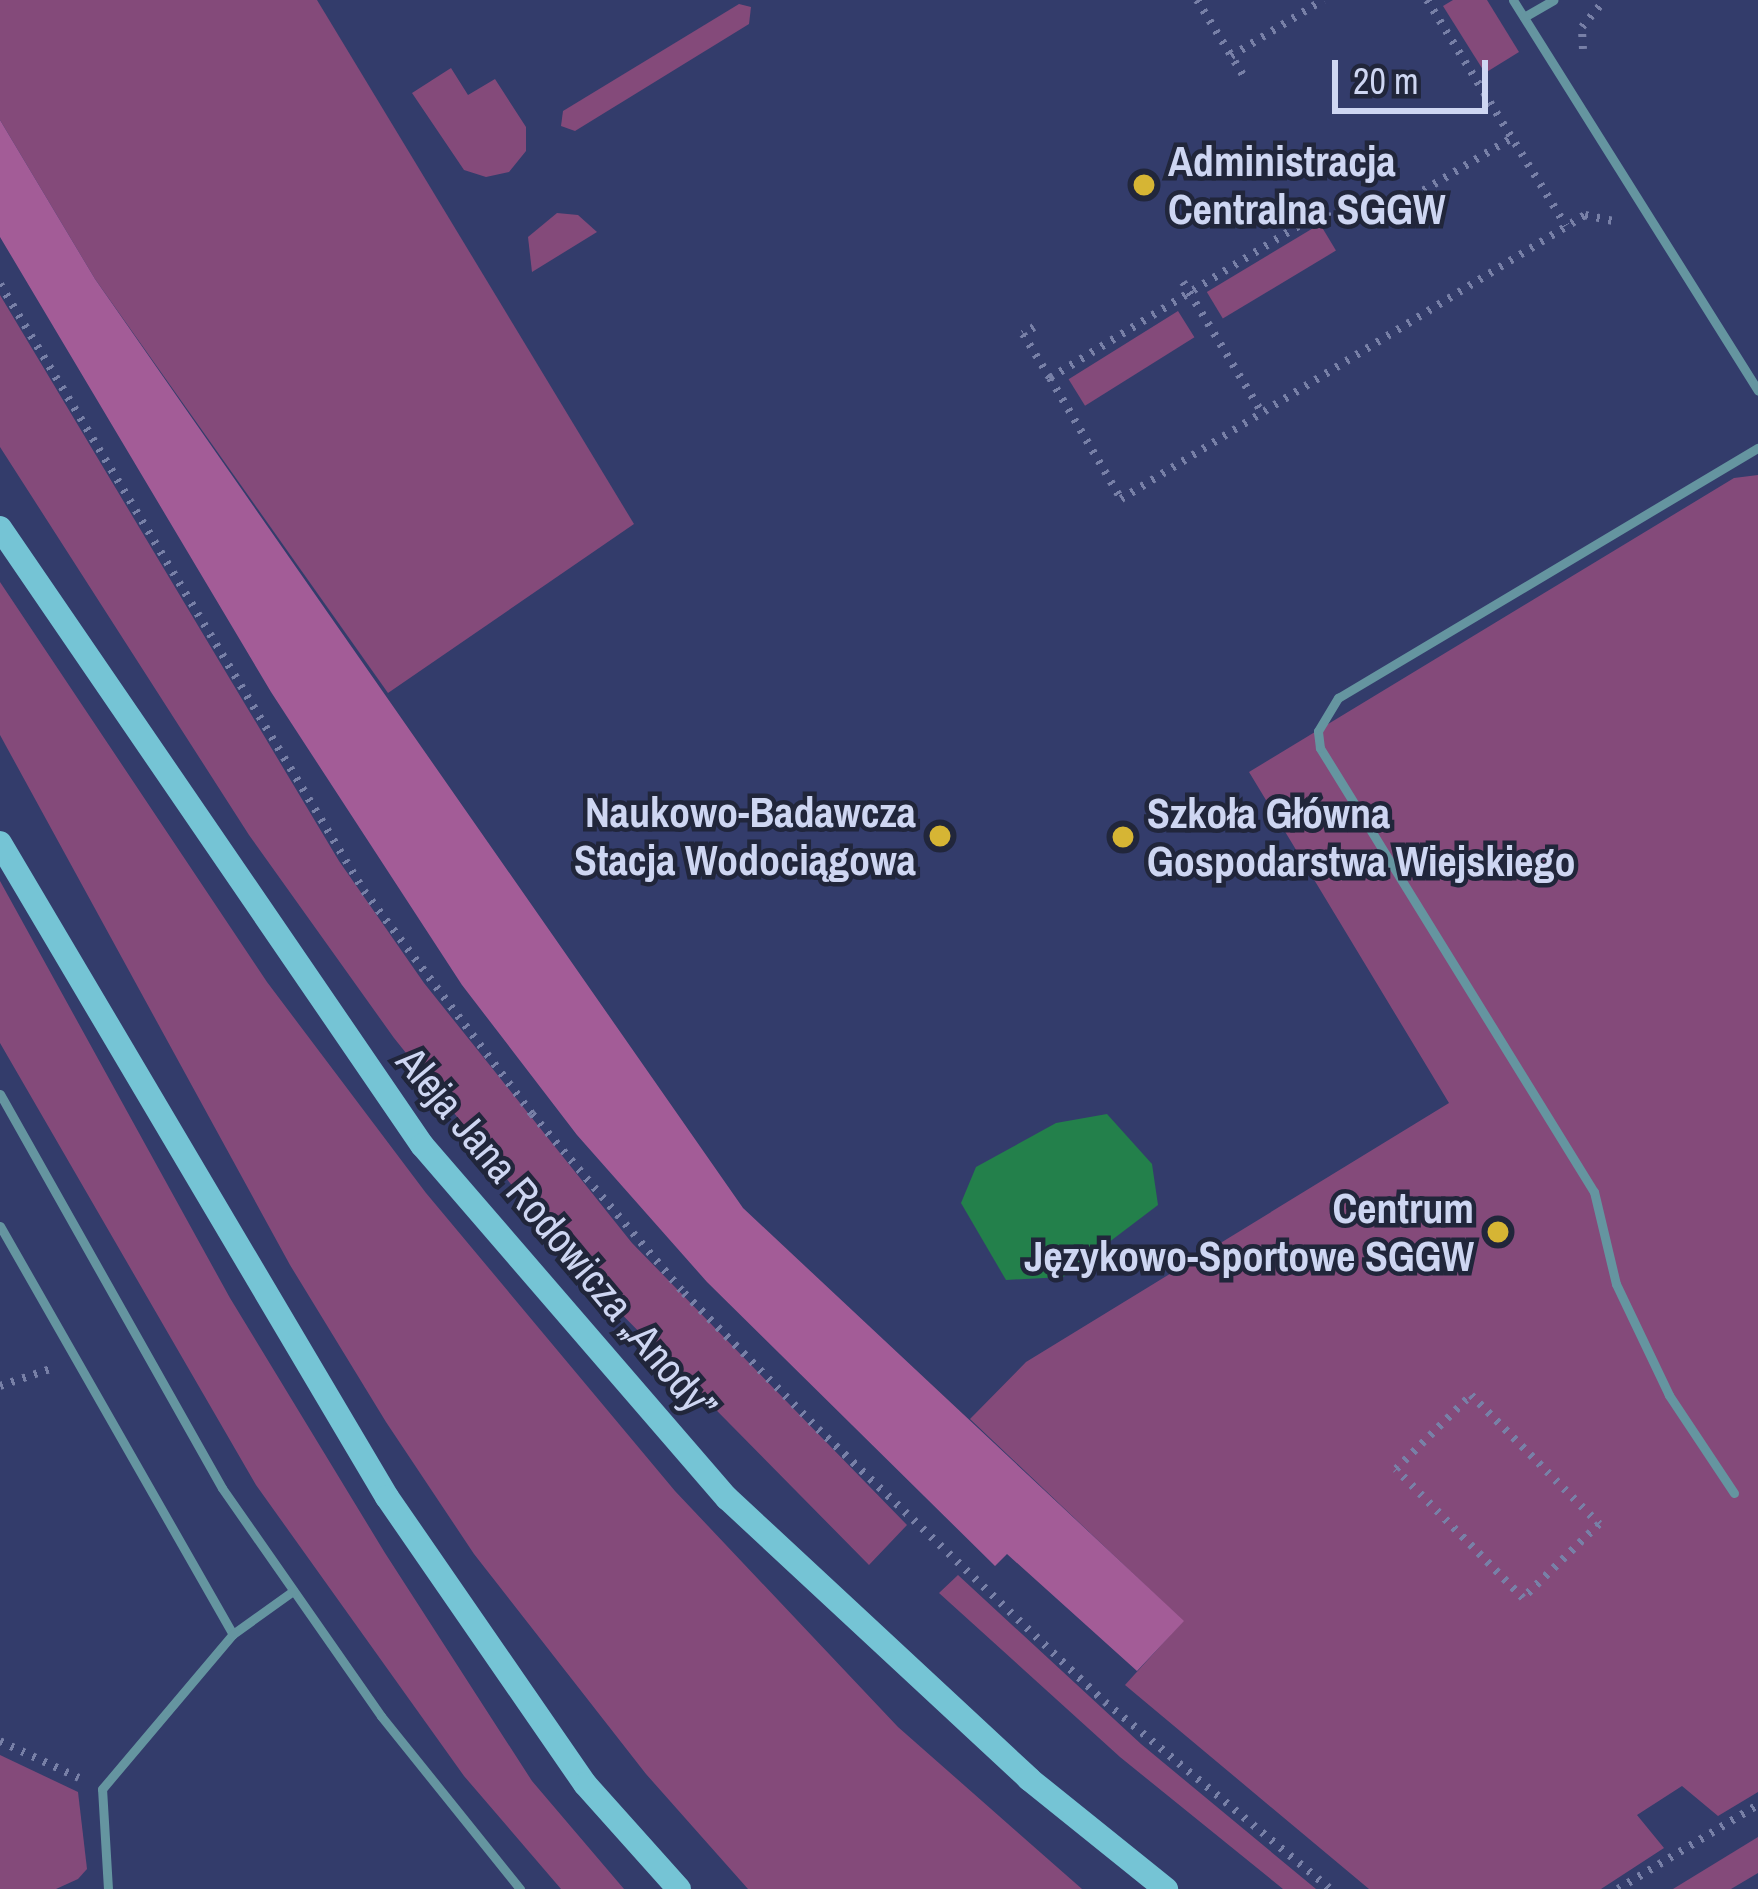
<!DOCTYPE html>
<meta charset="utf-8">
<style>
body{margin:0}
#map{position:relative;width:1758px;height:1889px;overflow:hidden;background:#333c6b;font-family:"Archivo Narrow",sans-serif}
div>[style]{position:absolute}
.green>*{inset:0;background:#844a7a;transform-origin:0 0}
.forest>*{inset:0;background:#a35c97}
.water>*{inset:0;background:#23804b}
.path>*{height:8px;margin-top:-4px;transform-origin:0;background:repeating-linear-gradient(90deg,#7880a7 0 3px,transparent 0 12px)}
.lane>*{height:9px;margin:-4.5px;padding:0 4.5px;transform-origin:4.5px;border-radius:4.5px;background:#6595a0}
.secondary>*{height:24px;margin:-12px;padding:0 12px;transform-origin:12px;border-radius:12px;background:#75c4d5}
.dots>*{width:33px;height:33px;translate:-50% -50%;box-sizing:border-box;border:6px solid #21263b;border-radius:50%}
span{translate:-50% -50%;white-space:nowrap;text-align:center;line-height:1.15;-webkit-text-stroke:9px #21263b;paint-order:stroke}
.poi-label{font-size:42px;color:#ced6f2;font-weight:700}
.left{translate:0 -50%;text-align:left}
.right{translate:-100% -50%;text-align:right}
.street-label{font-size:42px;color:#ced6f2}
.scale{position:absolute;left:1332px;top:60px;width:156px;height:54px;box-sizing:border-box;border:6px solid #ced6f2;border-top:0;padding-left:15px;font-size:36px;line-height:42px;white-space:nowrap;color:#ced6f2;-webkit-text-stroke:9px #21263b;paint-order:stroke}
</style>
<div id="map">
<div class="green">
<i style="clip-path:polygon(0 0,317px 0,634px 524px,388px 693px,95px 279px,0 120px)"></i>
<i style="clip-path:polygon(1453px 0,1487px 0,1519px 52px,1485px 73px,1443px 6px)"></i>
<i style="clip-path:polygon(739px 4px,751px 7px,749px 24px,575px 131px,561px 126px,563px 111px)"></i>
<i style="clip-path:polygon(451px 68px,468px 95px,495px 79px,526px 127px,526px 151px,509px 172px,486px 177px,464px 170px,412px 93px)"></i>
<i style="clip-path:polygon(557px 213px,578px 215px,597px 232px,532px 272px,528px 237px)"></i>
<i style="left:1320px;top:224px;width:31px;height:132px;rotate:59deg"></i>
<i style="clip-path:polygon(0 295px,339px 861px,424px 983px,632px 1243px,907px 1525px,869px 1565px,586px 1278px,394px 1038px,249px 835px,0 447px)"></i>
<i style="left:1178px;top:311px;width:31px;height:129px;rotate:58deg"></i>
<i style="clip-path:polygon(1758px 475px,1758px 1792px,1718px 1816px,1682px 1786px,1637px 1815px,1664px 1848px,1601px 1889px,1369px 1889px,1125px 1685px,1183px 1621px,970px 1419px,1026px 1362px,1449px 1103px,1249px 772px,1734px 478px)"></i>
<i style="clip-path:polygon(0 582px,267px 982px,426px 1193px,675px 1491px,898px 1727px,1082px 1889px,748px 1889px,646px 1774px,474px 1554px,386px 1422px,290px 1265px,0 735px)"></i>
<i style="clip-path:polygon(0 881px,230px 1298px,385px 1553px,532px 1781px,624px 1889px,561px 1889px,464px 1776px,256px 1485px,0 1043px)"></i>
<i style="clip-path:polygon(958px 1575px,1141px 1744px,1316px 1889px,1283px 1889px,1120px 1757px,939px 1593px)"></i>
<i style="clip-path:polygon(0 1755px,78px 1792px,87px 1869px,78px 1879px,56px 1889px,0 1889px)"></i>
<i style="clip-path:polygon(1758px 1837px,1758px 1873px,1731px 1889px,1673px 1889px)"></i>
</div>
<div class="forest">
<i style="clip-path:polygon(0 120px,95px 279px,743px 1208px,1184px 1621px,1137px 1671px,1007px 1554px,995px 1566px,707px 1282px,577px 1135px,462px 985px,271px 692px,0 237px)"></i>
</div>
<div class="water">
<i style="clip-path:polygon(1107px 1114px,1152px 1164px,1158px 1205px,1063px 1277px,1006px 1280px,961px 1203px,976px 1167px,1056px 1123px)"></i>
</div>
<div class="path">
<i style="left:1197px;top:0;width:94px;rotate:58.5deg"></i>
<i style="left:1427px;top:0;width:265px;rotate:58.4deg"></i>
<i style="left:1583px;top:49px;width:22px;rotate:-93deg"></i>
<i style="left:1582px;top:27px;width:35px;rotate:-50deg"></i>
<i style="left:1231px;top:56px;width:108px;rotate:-31.3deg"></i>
<i style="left:1183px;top:282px;width:153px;rotate:58.9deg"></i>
<i style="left:0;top:284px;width:708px;rotate:59.05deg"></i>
<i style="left:364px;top:891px;width:279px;rotate:53deg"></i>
<i style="left:532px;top:1114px;width:235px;rotate:49.7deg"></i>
<i style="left:684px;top:1293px;width:191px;rotate:45.4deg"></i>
<i style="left:818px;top:1429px;width:396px;rotate:43.6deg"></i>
<i style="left:1105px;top:1702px;width:293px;rotate:39.7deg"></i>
<i style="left:1034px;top:327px;width:13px;rotate:148deg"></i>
<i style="left:1023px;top:334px;width:52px;rotate:58.5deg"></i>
<i style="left:1050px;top:378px;width:312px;rotate:-31.5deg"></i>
<i style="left:1316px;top:215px;width:56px;rotate:6.1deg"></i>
<i style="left:1372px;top:221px;width:163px;rotate:-30.7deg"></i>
<i style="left:1050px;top:378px;width:140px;rotate:59.6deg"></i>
<i style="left:1121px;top:499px;width:544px;rotate:-31.47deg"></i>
<i style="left:1585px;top:215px;width:30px;rotate:12deg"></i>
<i style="left:0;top:1386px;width:53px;rotate:-18.8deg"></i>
<i style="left:1471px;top:1395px;width:182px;rotate:45.2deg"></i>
<i style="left:1599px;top:1524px;width:106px;rotate:135.8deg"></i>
<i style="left:1523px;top:1598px;width:181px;rotate:-134.6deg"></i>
<i style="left:1396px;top:1469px;width:105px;rotate:-44.6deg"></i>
<i style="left:0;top:1741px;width:87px;rotate:25.1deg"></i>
<i style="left:1618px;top:1889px;width:163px;rotate:-31deg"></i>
</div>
<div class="lane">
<i style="left:1513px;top:0;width:461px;rotate:57.9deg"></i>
<i style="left:1524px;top:17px;width:34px;rotate:-30deg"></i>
<i style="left:0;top:1094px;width:452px;rotate:60.6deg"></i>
<i style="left:222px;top:1488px;width:278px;rotate:55.1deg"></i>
<i style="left:381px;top:1716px;width:222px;rotate:51.2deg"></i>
<i style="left:0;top:1226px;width:470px;rotate:60.3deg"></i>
<i style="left:1734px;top:1493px;width:118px;rotate:-123.6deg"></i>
<i style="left:1669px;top:1395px;width:123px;rotate:-115.5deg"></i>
<i style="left:1616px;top:1284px;width:95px;rotate:-103.4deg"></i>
<i style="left:1594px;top:1192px;width:522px;rotate:-121.68deg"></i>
<i style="left:1320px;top:748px;width:17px;rotate:-97deg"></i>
<i style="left:1318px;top:731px;width:39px;rotate:-59deg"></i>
<i style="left:1338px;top:698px;width:489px;rotate:-30.8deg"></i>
<i style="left:108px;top:1889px;width:100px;rotate:-93.4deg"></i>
<i style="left:102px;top:1789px;width:203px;rotate:-49.8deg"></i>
<i style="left:233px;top:1634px;width:74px;rotate:-35.6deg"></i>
</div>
<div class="secondary">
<i style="left:0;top:528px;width:748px;rotate:55.63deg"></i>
<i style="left:422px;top:1145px;width:467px;rotate:49.2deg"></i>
<i style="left:727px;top:1498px;width:413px;rotate:42.9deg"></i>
<i style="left:1029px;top:1779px;width:176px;rotate:38.8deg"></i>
<i style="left:0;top:843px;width:760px;rotate:59.39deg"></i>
<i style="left:387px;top:1497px;width:349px;rotate:55.4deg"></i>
<i style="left:585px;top:1784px;width:141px;rotate:48.2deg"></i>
</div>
<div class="dots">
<i style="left:1144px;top:185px;background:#d6b534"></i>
<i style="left:940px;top:836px;background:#d6b534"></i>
<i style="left:1123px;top:837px;background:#d6b534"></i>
<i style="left:1498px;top:1232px;background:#d6b534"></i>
</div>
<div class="poi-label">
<span class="left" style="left:1168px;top:185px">Administracja<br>Centralna SGGW</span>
<span class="right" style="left:916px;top:836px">Naukowo-Badawcza<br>Stacja Wodociągowa</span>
<span class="left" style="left:1147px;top:837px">Szkoła Główna<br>Gospodarstwa Wiejskiego</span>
<span class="right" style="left:1474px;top:1232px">Centrum<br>Językowo-Sportowe SGGW</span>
</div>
<div class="street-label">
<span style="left:557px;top:1233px;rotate:50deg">Aleja Jana Rodowicza „Anody”</span>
</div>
<div class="scale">20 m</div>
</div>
